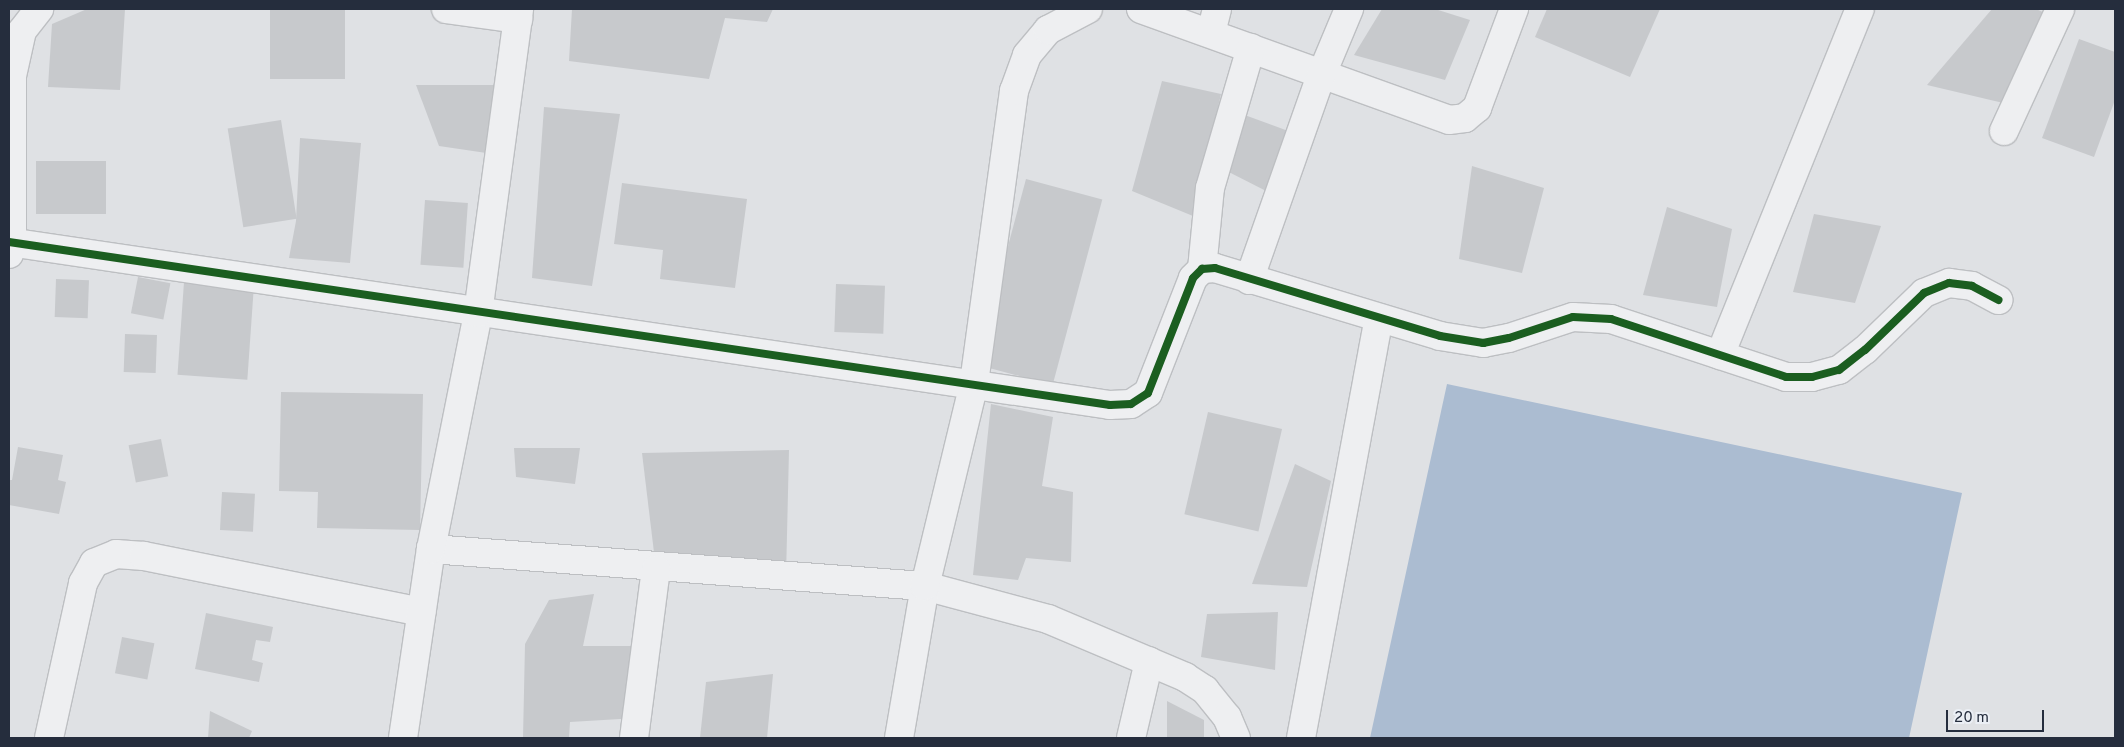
<!DOCTYPE html>
<style>
body{margin:0}
#map{position:relative;width:2124px;height:747px;overflow:hidden;background:#dfe1e4;font-family:Overpass,sans-serif}
div>[style]{position:absolute}
.water>*{inset:0;background:#abbcd1}
.building>*{inset:0;background:#c7c9cc;transform-origin:0 0}
.roads{filter:drop-shadow(1px 0 #bdbfc2) drop-shadow(-1px 0 #bdbfc2) drop-shadow(0 1px #bdbfc2) drop-shadow(0 -1px #bdbfc2)}
.minor>*{height:28px;margin:-14px;padding:0 14px;transform-origin:14px;border-radius:14px;background:#eeeff1}
.cycleway>*{height:8px;margin:-4px;padding:0 4px;transform-origin:4px;border-radius:4px;background:#1b5e20}
span{translate:-50% -50%;white-space:nowrap;text-align:center;line-height:1.15;-webkit-text-stroke:4px #ebeff5;paint-order:stroke}
.frame{position:absolute;inset:0;border:10px solid #252d3d;pointer-events:none}
.scale{position:absolute;left:1946px;top:710px;width:98px;height:22px;box-sizing:border-box;border:2px solid #252d3d;border-top:0;padding-left:6px;font-size:15px;line-height:18px;white-space:nowrap;color:#252d3d;-webkit-text-stroke:4px #ebeff5;paint-order:stroke}
</style>
<div id="map">
<div class="water">
<i style="clip-path:polygon(1447px 384px,1962px 493px,1909px 738px,1370px 738px)"></i>
</div>
<div class="building">
<i style="clip-path:polygon(87px 9px,125px 9px,120px 90px,48px 87px,52px 24px)"></i>
<i style="left:270px;top:9px;width:75px;height:70px"></i>
<i style="clip-path:polygon(572px 9px,773px 9px,767px 22px,725px 18px,709px 79px,569px 61px)"></i>
<i style="clip-path:polygon(1382px 9px,1435px 9px,1470px 20px,1445px 80px,1354px 55px)"></i>
<i style="clip-path:polygon(1547px 9px,1660px 9px,1630px 77px,1535px 37px)"></i>
<i style="clip-path:polygon(1992px 9px,2036px 9px,2056px 18px,2016px 106px,1927px 85px)"></i>
<i style="clip-path:polygon(2079px 39px,2115px 52px,2115px 100px,2094px 157px,2042px 138px)"></i>
<i style="clip-path:polygon(1162px 81px,1221px 94px,1193px 216px,1132px 191px)"></i>
<i style="clip-path:polygon(416px 85px,509px 85px,500px 155px,439px 146px)"></i>
<i style="clip-path:polygon(544px 107px,620px 114px,592px 286px,532px 278px)"></i>
<i style="clip-path:polygon(1231px 110px,1299px 135px,1278px 197px,1215px 165px)"></i>
<i style="left:281px;top:120px;width:100px;height:54px;rotate:81deg"></i>
<i style="clip-path:polygon(300px 138px,361px 143px,350px 263px,289px 258px,296px 221px)"></i>
<i style="left:36px;top:161px;width:70px;height:53px"></i>
<i style="clip-path:polygon(1472px 166px,1544px 188px,1522px 273px,1459px 259px)"></i>
<i style="left:1026px;top:179px;width:79px;height:192px;rotate:15deg"></i>
<i style="clip-path:polygon(622px 183px,747px 199px,735px 288px,660px 279px,663px 250px,614px 244px)"></i>
<i style="left:425px;top:200px;width:43px;height:65px;rotate:4deg"></i>
<i style="clip-path:polygon(1667px 207px,1732px 229px,1717px 307px,1643px 295px)"></i>
<i style="clip-path:polygon(1814px 214px,1881px 226px,1855px 303px,1793px 292px)"></i>
<i style="left:138px;top:277px;width:33px;height:37px;rotate:11deg"></i>
<i style="left:56px;top:279px;width:33px;height:38px;rotate:2deg"></i>
<i style="left:184px;top:282px;width:70px;height:93px;rotate:4deg"></i>
<i style="left:836px;top:284px;width:49px;height:48px;rotate:2deg"></i>
<i style="left:125px;top:334px;width:32px;height:38px;rotate:2deg"></i>
<i style="clip-path:polygon(281px 392px,423px 394px,420px 530px,317px 528px,318px 492px,279px 491px)"></i>
<i style="clip-path:polygon(991px 404px,1053px 417px,1042px 486px,1073px 492px,1071px 562px,1026px 558px,1018px 580px,973px 575px)"></i>
<i style="left:1208px;top:412px;width:76px;height:105px;rotate:13deg"></i>
<i style="left:161px;top:439px;width:38px;height:33px;rotate:79deg"></i>
<i style="clip-path:polygon(18px 447px,63px 455px,58px 480px,66px 482px,59px 514px,9px 505px,9px 480px,12px 480px)"></i>
<i style="clip-path:polygon(514px 448px,580px 448px,575px 484px,516px 477px)"></i>
<i style="clip-path:polygon(789px 450px,786px 577px,656px 569px,642px 453px)"></i>
<i style="clip-path:polygon(1295px 464px,1331px 481px,1307px 587px,1252px 584px)"></i>
<i style="left:222px;top:492px;width:33px;height:38px;rotate:3deg"></i>
<i style="clip-path:polygon(594px 594px,583px 646px,646px 646px,637px 718px,570px 722px,569px 738px,523px 738px,525px 644px,549px 600px)"></i>
<i style="clip-path:polygon(1278px 612px,1275px 670px,1201px 657px,1207px 614px)"></i>
<i style="clip-path:polygon(206px 613px,273px 627px,270px 642px,256px 640px,252px 660px,263px 663px,259px 682px,195px 669px)"></i>
<i style="left:122px;top:637px;width:33px;height:37px;rotate:11deg"></i>
<i style="clip-path:polygon(773px 674px,767px 738px,700px 738px,706px 682px)"></i>
<i style="clip-path:polygon(1167px 701px,1204px 720px,1204px 738px,1167px 738px)"></i>
<i style="clip-path:polygon(210px 711px,252px 731px,249px 738px,208px 738px)"></i>
</div>
<div class="roads">
<div class="minor">
<i style="left:446px;top:9px;width:73px;rotate:7.9deg"></i>
<i style="left:1141px;top:9px;width:327px;rotate:19.8deg"></i>
<i style="left:1449px;top:120px;width:16px;rotate:-7deg"></i>
<i style="left:1465px;top:118px;width:16px;rotate:-40deg"></i>
<i style="left:1477px;top:108px;width:106px;rotate:-69.5deg"></i>
<i style="left:1211px;top:33px;width:25px;rotate:-76deg"></i>
<i style="left:2004px;top:131px;width:134px;rotate:-65.3deg"></i>
<i style="left:9px;top:242px;width:1113px;rotate:8.42deg"></i>
<i style="left:1110px;top:405px;width:21px;rotate:-3deg"></i>
<i style="left:1131px;top:404px;width:20px;rotate:-33deg"></i>
<i style="left:1148px;top:393px;width:123px;rotate:-68.6deg"></i>
<i style="left:1193px;top:278px;width:13px;rotate:-45deg"></i>
<i style="left:1202px;top:269px;width:13px;rotate:-4deg"></i>
<i style="left:1215px;top:268px;width:235px;rotate:16.8deg"></i>
<i style="left:1440px;top:336px;width:44px;rotate:9.2deg"></i>
<i style="left:1483px;top:343px;width:26px;rotate:-11deg"></i>
<i style="left:1509px;top:338px;width:67px;rotate:-18.2deg"></i>
<i style="left:1573px;top:317px;width:38px;rotate:3deg"></i>
<i style="left:1611px;top:319px;width:184px;rotate:18.3deg"></i>
<i style="left:1786px;top:377px;width:26px"></i>
<i style="left:1812px;top:377px;width:28px;rotate:-15deg"></i>
<i style="left:1839px;top:370px;width:33px;rotate:-38deg"></i>
<i style="left:1865px;top:350px;width:82px;rotate:-44deg"></i>
<i style="left:1924px;top:293px;width:27px;rotate:-22deg"></i>
<i style="left:1949px;top:283px;width:23px;rotate:7deg"></i>
<i style="left:1972px;top:286px;width:30px;rotate:28deg"></i>
<i style="left:9px;top:254px;width:12px;rotate:-76deg"></i>
<i style="left:12px;top:242px;width:166px;rotate:-90deg"></i>
<i style="left:12px;top:76px;width:46px;rotate:-77.5deg"></i>
<i style="left:22px;top:31px;width:28px;rotate:-52deg"></i>
<i style="left:1202px;top:269px;width:81px;rotate:-84.4deg"></i>
<i style="left:1210px;top:188px;width:146px;rotate:-73.7deg"></i>
<i style="left:1249px;top:280px;width:216px;rotate:-70.6deg"></i>
<i style="left:1321px;top:76px;width:73px;rotate:-67.3deg"></i>
<i style="left:1720px;top:355px;width:373px;rotate:-68deg"></i>
<i style="left:431px;top:549px;width:495px;rotate:4.3deg"></i>
<i style="left:925px;top:586px;width:127px;rotate:15deg"></i>
<i style="left:1048px;top:619px;width:149px;rotate:22.9deg"></i>
<i style="left:1185px;top:677px;width:24px;rotate:33deg"></i>
<i style="left:1205px;top:690px;width:35px;rotate:51deg"></i>
<i style="left:1227px;top:717px;width:23px;rotate:67deg"></i>
<i style="left:49px;top:738px;width:159px;rotate:-77.6deg"></i>
<i style="left:83px;top:583px;width:23px;rotate:-61deg"></i>
<i style="left:94px;top:563px;width:24px;rotate:-22deg"></i>
<i style="left:116px;top:554px;width:28px;rotate:4deg"></i>
<i style="left:144px;top:556px;width:283px;rotate:11.4deg"></i>
<i style="left:403px;top:738px;width:191px;rotate:-81.6deg"></i>
<i style="left:431px;top:549px;width:241px;rotate:-78.7deg"></i>
<i style="left:478px;top:313px;width:307px;rotate:-82.3deg"></i>
<i style="left:634px;top:738px;width:170px;rotate:-82.6deg"></i>
<i style="left:899px;top:738px;width:154px;rotate:-80.3deg"></i>
<i style="left:925px;top:586px;width:209px;rotate:-76.4deg"></i>
<i style="left:974px;top:383px;width:295px;rotate:-82.2deg"></i>
<i style="left:1014px;top:91px;width:38px;rotate:-70deg"></i>
<i style="left:1027px;top:55px;width:33px;rotate:-50deg"></i>
<i style="left:1048px;top:30px;width:45px;rotate:-27.7deg"></i>
<i style="left:1131px;top:738px;width:79px;rotate:-76.8deg"></i>
<i style="left:1301px;top:738px;width:427px;rotate:-79.5deg"></i>
</div>
</div>
<div class="cycleway">
<i style="left:9px;top:242px;width:1113px;rotate:8.42deg"></i>
<i style="left:1110px;top:405px;width:21px;rotate:-3deg"></i>
<i style="left:1131px;top:404px;width:20px;rotate:-33deg"></i>
<i style="left:1148px;top:393px;width:123px;rotate:-68.6deg"></i>
<i style="left:1193px;top:278px;width:13px;rotate:-45deg"></i>
<i style="left:1202px;top:269px;width:13px;rotate:-4deg"></i>
<i style="left:1215px;top:268px;width:235px;rotate:16.8deg"></i>
<i style="left:1440px;top:336px;width:44px;rotate:9.2deg"></i>
<i style="left:1483px;top:343px;width:26px;rotate:-11deg"></i>
<i style="left:1509px;top:338px;width:67px;rotate:-18.2deg"></i>
<i style="left:1573px;top:317px;width:38px;rotate:3deg"></i>
<i style="left:1611px;top:319px;width:184px;rotate:18.3deg"></i>
<i style="left:1786px;top:377px;width:26px"></i>
<i style="left:1812px;top:377px;width:28px;rotate:-15deg"></i>
<i style="left:1839px;top:370px;width:33px;rotate:-38deg"></i>
<i style="left:1865px;top:350px;width:82px;rotate:-44deg"></i>
<i style="left:1924px;top:293px;width:27px;rotate:-22deg"></i>
<i style="left:1949px;top:283px;width:23px;rotate:7deg"></i>
<i style="left:1972px;top:286px;width:30px;rotate:28deg"></i>
</div>
<div class="frame"></div>
<div class="scale">20 m</div>
</div>
